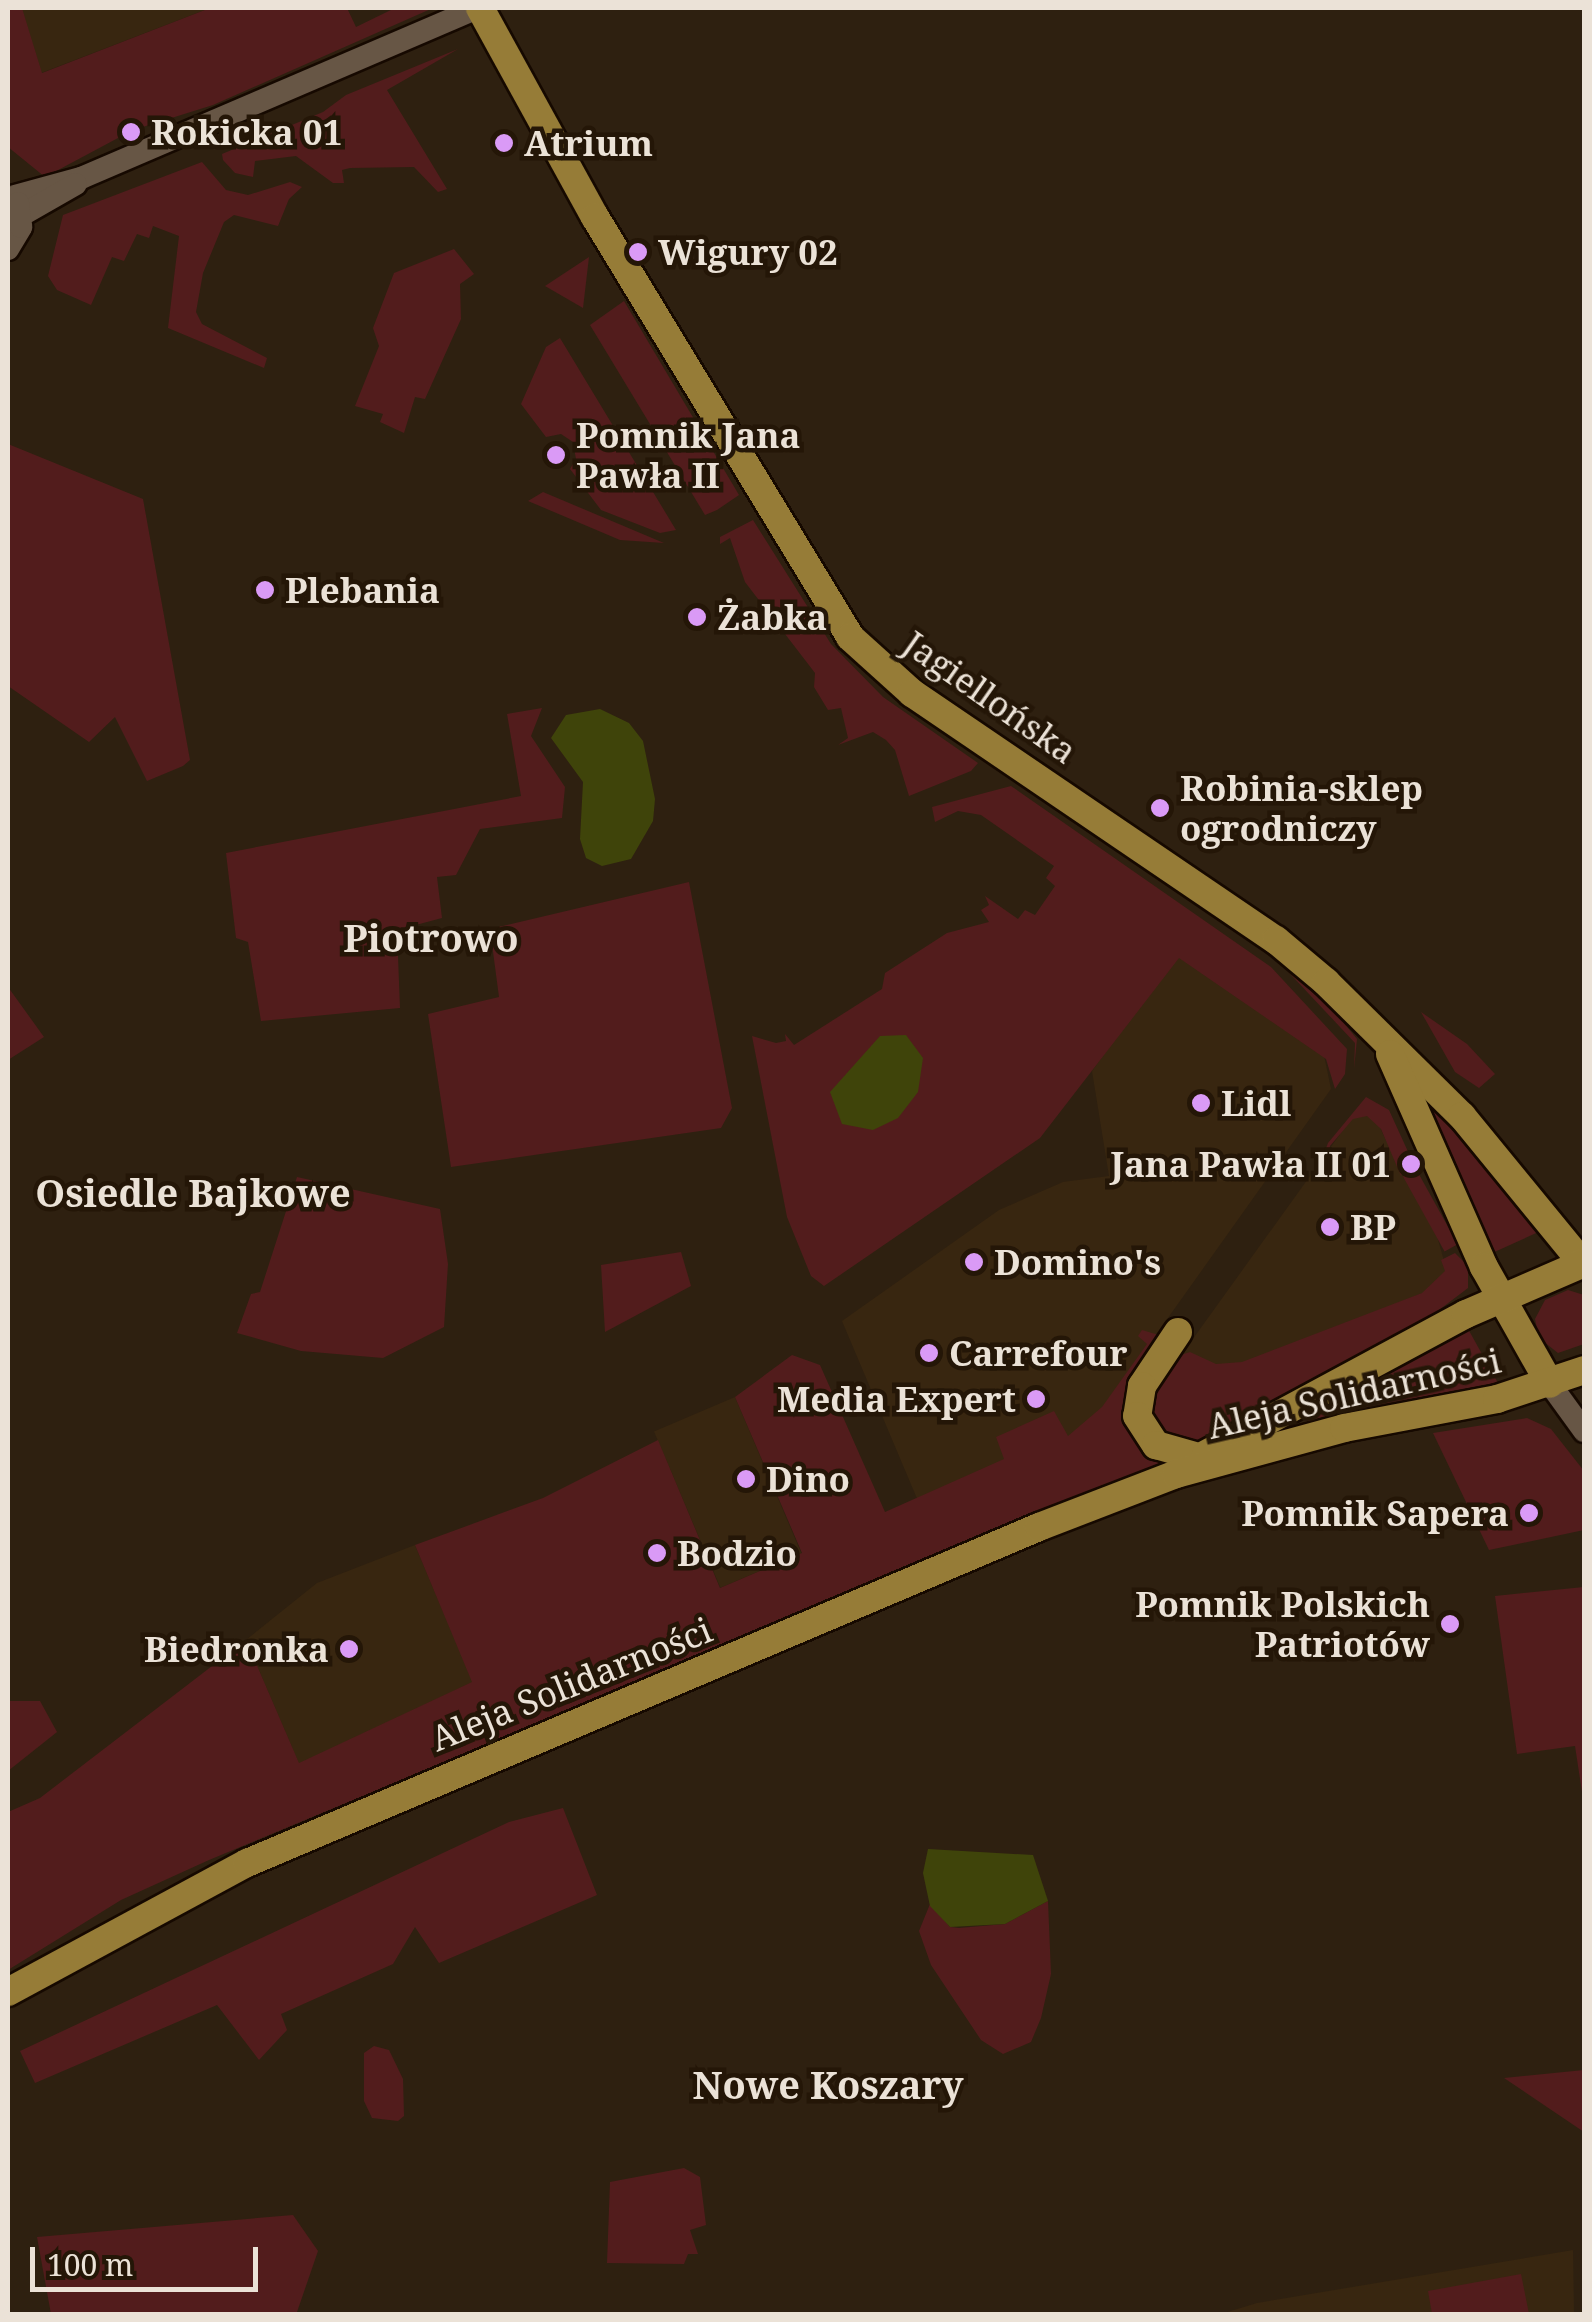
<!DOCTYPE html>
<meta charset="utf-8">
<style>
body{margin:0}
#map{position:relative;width:1592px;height:2322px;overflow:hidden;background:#2e2010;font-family:"Noto Serif",serif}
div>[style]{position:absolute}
.built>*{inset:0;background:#382610;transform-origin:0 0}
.green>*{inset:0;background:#521c1c;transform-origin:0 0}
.water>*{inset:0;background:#3f440a}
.roads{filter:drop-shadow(2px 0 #160900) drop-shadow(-2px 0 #160900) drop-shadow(0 2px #160900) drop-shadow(0 -2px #160900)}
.minor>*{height:22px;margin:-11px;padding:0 11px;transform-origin:11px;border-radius:11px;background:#675645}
.major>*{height:28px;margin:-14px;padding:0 14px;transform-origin:14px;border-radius:14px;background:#967c37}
.dots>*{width:28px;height:28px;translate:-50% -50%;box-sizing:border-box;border:5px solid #241607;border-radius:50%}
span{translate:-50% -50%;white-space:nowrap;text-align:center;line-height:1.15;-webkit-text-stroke:9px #241607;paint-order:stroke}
.poi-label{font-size:35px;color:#ebe2d7;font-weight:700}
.left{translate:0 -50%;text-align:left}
.right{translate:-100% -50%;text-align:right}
.street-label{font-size:35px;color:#ebe2d7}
.neighbourhood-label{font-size:38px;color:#ebe2d7;font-weight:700}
.frame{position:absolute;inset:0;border:10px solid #ebe2d7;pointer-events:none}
.scale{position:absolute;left:30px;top:2247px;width:228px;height:45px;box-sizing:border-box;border:5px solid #ebe2d7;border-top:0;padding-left:12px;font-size:30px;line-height:35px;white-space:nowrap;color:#ebe2d7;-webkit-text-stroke:8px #241607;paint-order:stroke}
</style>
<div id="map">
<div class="built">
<i style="clip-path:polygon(18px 8px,210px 8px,41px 73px)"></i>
<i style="clip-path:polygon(1188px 938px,1319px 1031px,1331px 1089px,1086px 1433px,921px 1508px,842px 1321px,999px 1210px,1063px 1182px,1109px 1176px,1092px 1071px)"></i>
<i style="clip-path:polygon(1356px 1112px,1374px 1115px,1403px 1176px,1431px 1215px,1450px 1282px,1217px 1376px,1177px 1361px)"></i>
<i style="left:735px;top:1397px;width:170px;height:88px;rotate:67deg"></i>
<i style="clip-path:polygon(415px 1545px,473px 1682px,299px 1764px,246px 1640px,317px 1583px)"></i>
<i style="clip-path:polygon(1573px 2250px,1574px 2314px,1221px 2314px,1257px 2303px)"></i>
</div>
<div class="green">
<i style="clip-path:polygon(8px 8px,22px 8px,42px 73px,210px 8px,347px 8px,356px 27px,395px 8px,433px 8px,213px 105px,133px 130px,45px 177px,8px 147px)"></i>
<i style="clip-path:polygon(458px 49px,387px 90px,447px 189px,438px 192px,414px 167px,350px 168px,342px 170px,344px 183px,333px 183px,296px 156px,255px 161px,253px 177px,235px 173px,223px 160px,222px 154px,323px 112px,346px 95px)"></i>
<i style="clip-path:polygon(202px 162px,226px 190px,248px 195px,290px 182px,302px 187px,289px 199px,278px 226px,234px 215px,224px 222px,203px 273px,196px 312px,202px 324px,267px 358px,264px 368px,168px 328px,179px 236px,153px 226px,149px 238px,137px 234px,124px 261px,112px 257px,91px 305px,57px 290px,48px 276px,63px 215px)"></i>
<i style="clip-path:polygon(454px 249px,474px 274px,460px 284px,461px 319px,425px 399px,415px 397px,404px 433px,380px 422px,383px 414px,355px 406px,379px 346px,373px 328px,394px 273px)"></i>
<i style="clip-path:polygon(589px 257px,583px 308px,545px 286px)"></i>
<i style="clip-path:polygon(624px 301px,739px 495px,717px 510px,705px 515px,590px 325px)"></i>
<i style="clip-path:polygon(560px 338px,676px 530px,660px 533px,601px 510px,570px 469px,576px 459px,573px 442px,561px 434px,546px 437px,521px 404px,546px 347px)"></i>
<i style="clip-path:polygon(8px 444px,143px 499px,190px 760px,183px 766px,147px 781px,115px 717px,89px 742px,8px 686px)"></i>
<i style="clip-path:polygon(543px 492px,664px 543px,620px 540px,528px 501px)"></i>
<i style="clip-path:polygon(753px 520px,831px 644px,883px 697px,978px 763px,971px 771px,909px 796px,895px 750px,886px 740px,873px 732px,838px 745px,848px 738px,841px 708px,828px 710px,814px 687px,815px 673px,745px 582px,730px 538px,720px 544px,720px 537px)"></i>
<i style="clip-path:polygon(542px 708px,531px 736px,565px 787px,562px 818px,480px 829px,456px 875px,437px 877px,442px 918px,397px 930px,400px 1008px,261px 1021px,248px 942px,236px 938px,226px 853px,521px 796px,507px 714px)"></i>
<i style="clip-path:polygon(1024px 782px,1227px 916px,1315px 988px,1357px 1039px,1354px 1069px,1355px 1043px,1279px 962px,1017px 784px)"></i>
<i style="clip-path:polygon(1011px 786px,1271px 967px,1347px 1049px,1345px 1074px,1335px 1089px,1326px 1059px,1179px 958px,1040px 1138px,824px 1286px,811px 1276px,787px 1217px,752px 1036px,776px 1043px,786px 1041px,785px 1034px,794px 1045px,882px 989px,885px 973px,947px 933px,989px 922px,981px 910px,989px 905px,985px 896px,1018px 919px,1025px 910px,1035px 915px,1055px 886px,1046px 878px,1054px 866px,981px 815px,958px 811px,935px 822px,932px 807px)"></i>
<i style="clip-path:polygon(689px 882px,732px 1108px,721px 1128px,451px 1167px,428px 1014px,499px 997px,490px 929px)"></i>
<i style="clip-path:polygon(8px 987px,44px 1037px,8px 1060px)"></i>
<i style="clip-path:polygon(1421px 1012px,1467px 1044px,1495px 1074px,1479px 1088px,1455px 1072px)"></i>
<i style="clip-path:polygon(1429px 1091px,1545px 1229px,1490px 1254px,1416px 1100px)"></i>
<i style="clip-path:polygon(1366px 1097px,1389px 1110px,1410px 1156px,1401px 1176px,1381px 1129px,1367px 1116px,1353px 1119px,1330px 1146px,1327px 1172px,1319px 1167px,1328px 1143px)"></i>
<i style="left:1416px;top:1169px;width:86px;height:15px;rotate:61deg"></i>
<i style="clip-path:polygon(297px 1177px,440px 1209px,448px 1264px,444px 1327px,383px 1358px,301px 1351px,237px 1333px,251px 1294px,260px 1292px)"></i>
<i style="clip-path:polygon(681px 1252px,691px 1286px,605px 1332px,601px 1265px)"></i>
<i style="clip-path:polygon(1455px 1253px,1468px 1266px,1468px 1288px,1406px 1335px,1191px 1446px,1180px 1448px,1144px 1417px,1168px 1359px,1190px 1352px,1216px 1364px,1242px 1362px,1422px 1293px,1445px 1271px,1441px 1260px)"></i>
<i style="clip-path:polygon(1568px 1290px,1584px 1295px,1584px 1344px,1558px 1353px,1539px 1338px,1535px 1319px,1545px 1300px)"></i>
<i style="clip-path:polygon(1467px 1327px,1498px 1383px,1305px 1422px)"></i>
<i style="clip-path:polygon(1142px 1330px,1162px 1336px,1127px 1392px,1126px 1422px,1137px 1444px,1164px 1463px,209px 1860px,121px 1900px,8px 1970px,8px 1812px,40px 1798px,246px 1640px,299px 1763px,472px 1682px,415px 1545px,543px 1498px,658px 1440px,720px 1588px,802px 1553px,735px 1397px,792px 1355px,820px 1365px,885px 1512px,1004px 1459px,996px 1437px,1054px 1411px,1068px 1436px,1102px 1407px,1147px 1344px,1138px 1336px)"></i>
<i style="clip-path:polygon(1527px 1418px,1551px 1429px,1584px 1471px,1584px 1530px,1489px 1550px,1433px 1433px)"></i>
<i style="clip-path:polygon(1584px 1587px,1584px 1805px,1575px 1746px,1517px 1754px,1495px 1596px)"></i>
<i style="clip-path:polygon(40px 1701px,57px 1732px,8px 1771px,8px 1701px)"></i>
<i style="clip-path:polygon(563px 1808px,597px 1895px,439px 1963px,415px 1927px,393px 1964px,281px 2014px,287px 2030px,259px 2060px,217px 2005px,35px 2083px,20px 2051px,509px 1822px)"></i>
<i style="clip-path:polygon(1048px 1901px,1051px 1974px,1041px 2018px,1031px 2042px,1003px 2054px,981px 2040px,931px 1965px,919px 1931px,930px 1904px,950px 1927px,959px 1928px,1005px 1924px)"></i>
<i style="clip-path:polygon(374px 2046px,389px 2050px,403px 2079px,404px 2116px,398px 2121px,372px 2118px,364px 2101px,364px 2053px)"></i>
<i style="clip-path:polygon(1584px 2070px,1584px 2132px,1504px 2078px)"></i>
<i style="clip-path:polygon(684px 2168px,700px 2177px,706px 2225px,690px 2230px,698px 2254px,688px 2254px,684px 2264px,607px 2263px,610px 2182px)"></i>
<i style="clip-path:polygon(293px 2215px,318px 2251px,297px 2312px,51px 2314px,37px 2237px)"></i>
<i style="clip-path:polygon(1521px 2274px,1529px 2314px,1432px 2314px,1428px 2291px)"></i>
</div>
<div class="water">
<i style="clip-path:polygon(600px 709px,629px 723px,643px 741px,655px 799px,653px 821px,631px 859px,602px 866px,586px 858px,580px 839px,583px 782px,551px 738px,566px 715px)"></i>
<i style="clip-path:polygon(906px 1035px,923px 1058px,918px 1092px,898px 1118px,873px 1130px,842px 1124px,830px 1092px,880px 1036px)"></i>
<i style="clip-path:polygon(928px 1849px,1033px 1855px,1048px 1901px,1005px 1924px,950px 1927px,930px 1906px,923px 1873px)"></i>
</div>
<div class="roads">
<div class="minor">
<i style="left:15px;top:196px;width:68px;rotate:-15.3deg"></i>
<i style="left:81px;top:178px;width:432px;rotate:-23.2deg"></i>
<i style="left:22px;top:215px;width:62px;rotate:-29.9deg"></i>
<i style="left:8px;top:249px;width:26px;rotate:-59deg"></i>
<i style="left:21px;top:227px;width:24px;rotate:-97deg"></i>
<i style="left:1550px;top:1384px;width:58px;rotate:54.1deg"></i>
</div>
<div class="major">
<i style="left:480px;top:8px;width:239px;rotate:61.2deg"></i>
<i style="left:595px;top:217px;width:491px;rotate:58.7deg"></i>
<i style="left:850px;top:637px;width:84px;rotate:42.1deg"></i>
<i style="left:912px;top:693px;width:440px;rotate:34.2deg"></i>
<i style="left:1276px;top:940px;width:65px;rotate:40deg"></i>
<i style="left:1326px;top:982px;width:191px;rotate:44.6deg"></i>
<i style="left:1462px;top:1116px;width:193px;rotate:50.7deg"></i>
<i style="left:1390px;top:1054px;width:233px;rotate:66.2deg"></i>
<i style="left:1484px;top:1267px;width:134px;rotate:60.6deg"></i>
<i style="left:1178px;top:1332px;width:65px;rotate:123.7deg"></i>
<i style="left:1142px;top:1386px;width:30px;rotate:99deg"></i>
<i style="left:1137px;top:1416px;width:35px;rotate:57deg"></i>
<i style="left:1156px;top:1445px;width:44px;rotate:15.9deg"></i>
<i style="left:1206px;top:1454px;width:295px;rotate:-28.3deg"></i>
<i style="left:1466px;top:1314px;width:129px;rotate:-23.4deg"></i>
<i style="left:8px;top:1992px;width:272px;rotate:-28.4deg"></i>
<i style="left:247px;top:1863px;width:860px;rotate:-22.99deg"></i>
<i style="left:1039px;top:1527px;width:147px;rotate:-21.1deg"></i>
<i style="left:1176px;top:1474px;width:174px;rotate:-15.3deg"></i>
<i style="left:1344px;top:1428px;width:156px;rotate:-10.7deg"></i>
<i style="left:1497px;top:1399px;width:92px;rotate:-18.4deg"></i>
</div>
</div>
<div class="dots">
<i style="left:131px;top:132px;background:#da9af6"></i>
<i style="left:504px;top:143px;background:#da9af6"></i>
<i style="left:638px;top:252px;background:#da9af6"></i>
<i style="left:556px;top:455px;background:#da9af6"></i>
<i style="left:265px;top:590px;background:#da9af6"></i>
<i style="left:697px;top:617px;background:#da9af6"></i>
<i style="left:1160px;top:808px;background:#da9af6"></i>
<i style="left:1201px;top:1103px;background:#da9af6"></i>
<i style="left:1411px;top:1164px;background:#da9af6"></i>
<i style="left:1330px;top:1227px;background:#da9af6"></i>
<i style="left:974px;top:1262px;background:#da9af6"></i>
<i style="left:929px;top:1353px;background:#da9af6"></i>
<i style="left:1036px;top:1399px;background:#da9af6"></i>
<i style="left:746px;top:1479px;background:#da9af6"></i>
<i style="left:1529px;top:1513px;background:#da9af6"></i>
<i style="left:657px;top:1553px;background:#da9af6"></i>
<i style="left:1450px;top:1624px;background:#da9af6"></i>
<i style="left:349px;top:1649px;background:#da9af6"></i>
</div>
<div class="poi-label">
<span class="left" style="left:151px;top:132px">Rokicka 01</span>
<span class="left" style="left:524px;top:143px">Atrium</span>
<span class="left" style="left:658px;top:252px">Wigury 02</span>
<span class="left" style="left:576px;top:455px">Pomnik Jana<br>Pawła II</span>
<span class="left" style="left:285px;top:590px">Plebania</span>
<span class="left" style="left:717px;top:617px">Żabka</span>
<span class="left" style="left:1180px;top:808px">Robinia-sklep<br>ogrodniczy</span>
<span class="left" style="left:1221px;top:1103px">Lidl</span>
<span class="right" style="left:1391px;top:1164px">Jana Pawła II 01</span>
<span class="left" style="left:1350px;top:1227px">BP</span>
<span class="left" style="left:994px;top:1262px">Domino's</span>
<span class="left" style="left:949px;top:1353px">Carrefour</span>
<span class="right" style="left:1016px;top:1399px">Media Expert</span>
<span class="left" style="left:766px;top:1479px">Dino</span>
<span class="right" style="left:1509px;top:1513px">Pomnik Sapera</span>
<span class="left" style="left:677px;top:1553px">Bodzio</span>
<span class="right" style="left:1430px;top:1624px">Pomnik Polskich<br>Patriotów</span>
<span class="right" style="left:329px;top:1649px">Biedronka</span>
</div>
<div class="street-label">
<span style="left:990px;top:697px;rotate:35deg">Jagiellońska</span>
<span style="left:1354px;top:1393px;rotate:-13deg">Aleja Solidarności</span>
<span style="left:571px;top:1684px;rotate:-22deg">Aleja Solidarności</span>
</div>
<div class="neighbourhood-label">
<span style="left:431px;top:938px">Piotrowo</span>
<span style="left:193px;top:1193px">Osiedle Bajkowe</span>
<span style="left:828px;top:2085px">Nowe Koszary</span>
</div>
<div class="frame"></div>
<div class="scale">100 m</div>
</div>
